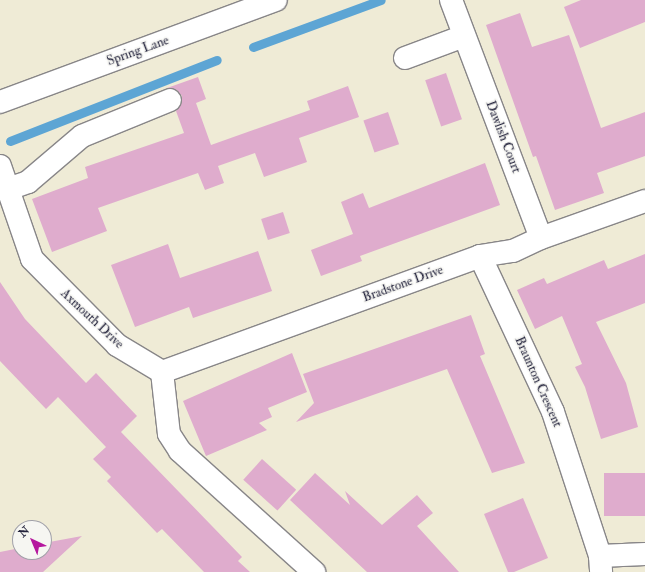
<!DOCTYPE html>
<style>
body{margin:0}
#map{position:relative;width:645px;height:572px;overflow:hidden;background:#efebd6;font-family:"IM FELL Double Pica",serif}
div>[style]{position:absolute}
.stream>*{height:9px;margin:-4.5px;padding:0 4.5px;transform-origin:4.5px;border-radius:4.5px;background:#5da5d4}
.building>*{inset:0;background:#dfaccd;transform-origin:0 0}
.roads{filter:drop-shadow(1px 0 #888688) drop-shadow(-1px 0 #888688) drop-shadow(0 1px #888688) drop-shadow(0 -1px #888688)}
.minor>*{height:22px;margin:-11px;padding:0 11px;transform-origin:11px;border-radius:11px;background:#fff}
span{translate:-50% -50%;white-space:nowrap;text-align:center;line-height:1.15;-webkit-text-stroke:3px #f6f6f2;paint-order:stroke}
.street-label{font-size:13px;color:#22223b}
.north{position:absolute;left:12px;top:520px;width:40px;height:40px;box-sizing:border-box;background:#f6f6f2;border:1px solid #a1a1a9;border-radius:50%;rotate:316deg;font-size:11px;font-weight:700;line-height:16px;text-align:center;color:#22223b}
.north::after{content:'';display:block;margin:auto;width:14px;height:18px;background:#b5179e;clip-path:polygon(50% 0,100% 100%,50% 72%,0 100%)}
</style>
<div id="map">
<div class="stream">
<i style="left:253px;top:47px;width:136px;rotate:-20.2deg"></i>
<i style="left:10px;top:141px;width:222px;rotate:-21.4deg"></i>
</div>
<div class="building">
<i style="clip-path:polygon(581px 0,645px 0,645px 22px,580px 48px,564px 7px)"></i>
<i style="clip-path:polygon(520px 13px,532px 47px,569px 35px,601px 128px,645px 112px,645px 156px,597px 173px,604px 193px,555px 210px,536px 156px,533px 157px,486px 25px)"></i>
<i style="left:446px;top:73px;width:49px;height:22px;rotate:71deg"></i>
<i style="clip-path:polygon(198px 77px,206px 99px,196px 103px,211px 145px,310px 110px,307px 101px,348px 86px,359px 117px,299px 138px,307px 162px,264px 177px,255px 153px,218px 166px,224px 183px,205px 190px,198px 173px,98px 208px,107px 231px,52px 252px,32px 199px,88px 178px,85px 167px,184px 133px,176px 111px,182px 102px,182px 96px,177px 90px,167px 88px)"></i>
<i style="left:388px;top:112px;width:34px;height:26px;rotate:71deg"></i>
<i style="clip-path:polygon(485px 163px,500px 205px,360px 256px,362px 261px,321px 276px,311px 250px,353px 234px,341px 202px,363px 193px,369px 208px)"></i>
<i style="left:283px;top:212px;width:22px;height:23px;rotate:72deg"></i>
<i style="clip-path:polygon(168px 244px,180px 278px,258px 251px,272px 291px,193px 318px,189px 307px,135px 327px,111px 265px)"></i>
<i style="clip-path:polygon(645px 254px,645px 303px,596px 322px,626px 383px,638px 427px,601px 439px,585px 387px,575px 367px,582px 364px,562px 316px,535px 329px,517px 290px,544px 278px,547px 284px,604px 260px,608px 269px)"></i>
<i style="clip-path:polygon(0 282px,25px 319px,86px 383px,96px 373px,137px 416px,121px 432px,242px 557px,238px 561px,250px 572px,204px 572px,162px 529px,157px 533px,107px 481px,111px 477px,93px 459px,106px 447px,58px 397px,46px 409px,0 361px)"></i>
<i style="clip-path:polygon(471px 315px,485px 354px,480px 356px,525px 463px,492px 473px,447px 369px,296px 422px,314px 403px,303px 374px)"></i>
<i style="clip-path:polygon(292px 353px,307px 392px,268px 408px,272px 417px,259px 423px,267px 430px,206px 456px,183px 401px)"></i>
<i style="left:262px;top:459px;width:46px;height:28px;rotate:42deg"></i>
<i style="clip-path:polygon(315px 473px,350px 505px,345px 491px,382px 525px,417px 495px,433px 513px,417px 526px,459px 572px,367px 572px,290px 500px)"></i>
<i style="left:645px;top:473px;width:43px;height:41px;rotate:90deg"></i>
<i style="clip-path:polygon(523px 498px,548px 558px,514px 572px,508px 572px,484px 514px)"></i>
<i style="clip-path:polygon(82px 536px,43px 572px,0 572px,0 552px,20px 548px,20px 552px,44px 552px,44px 543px)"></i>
</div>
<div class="roads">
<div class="minor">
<i style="left:451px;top:0;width:254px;rotate:69.3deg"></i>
<i style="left:405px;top:58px;width:63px;rotate:-20.4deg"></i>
<i style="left:0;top:102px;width:294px;rotate:-20.3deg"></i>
<i style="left:0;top:166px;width:98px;rotate:71deg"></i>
<i style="left:32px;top:259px;width:121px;rotate:45.3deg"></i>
<i style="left:117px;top:345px;width:52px;rotate:31deg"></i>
<i style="left:162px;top:372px;width:62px;rotate:83.6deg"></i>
<i style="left:169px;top:434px;width:20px;rotate:57deg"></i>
<i style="left:180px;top:451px;width:181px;rotate:42.1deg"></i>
<i style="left:8px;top:189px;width:21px;rotate:-19deg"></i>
<i style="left:28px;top:182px;width:71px;rotate:-40.4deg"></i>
<i style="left:82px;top:136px;width:95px;rotate:-22.2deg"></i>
<i style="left:480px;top:256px;width:172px;rotate:64.9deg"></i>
<i style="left:553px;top:412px;width:151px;rotate:71.9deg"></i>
<i style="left:600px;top:556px;width:16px;rotate:86deg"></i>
<i style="left:162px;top:372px;width:338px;rotate:-20deg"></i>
<i style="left:480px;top:256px;width:33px;rotate:-9deg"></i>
<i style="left:513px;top:251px;width:31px;rotate:-25deg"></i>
<i style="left:541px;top:238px;width:110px;rotate:-19.6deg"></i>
<i style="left:600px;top:556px;width:45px;rotate:-2.5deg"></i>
</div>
</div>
<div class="street-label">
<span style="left:138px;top:51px;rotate:-20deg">Spring Lane</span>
<span style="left:503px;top:137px;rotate:69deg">Dawlish Court</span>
<span style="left:403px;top:284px;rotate:-20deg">Bradstone Drive</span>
<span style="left:92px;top:319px;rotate:43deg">Axmouth Drive</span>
<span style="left:538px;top:382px;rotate:66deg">Braunton Crescent</span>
</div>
<div class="north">N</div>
</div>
